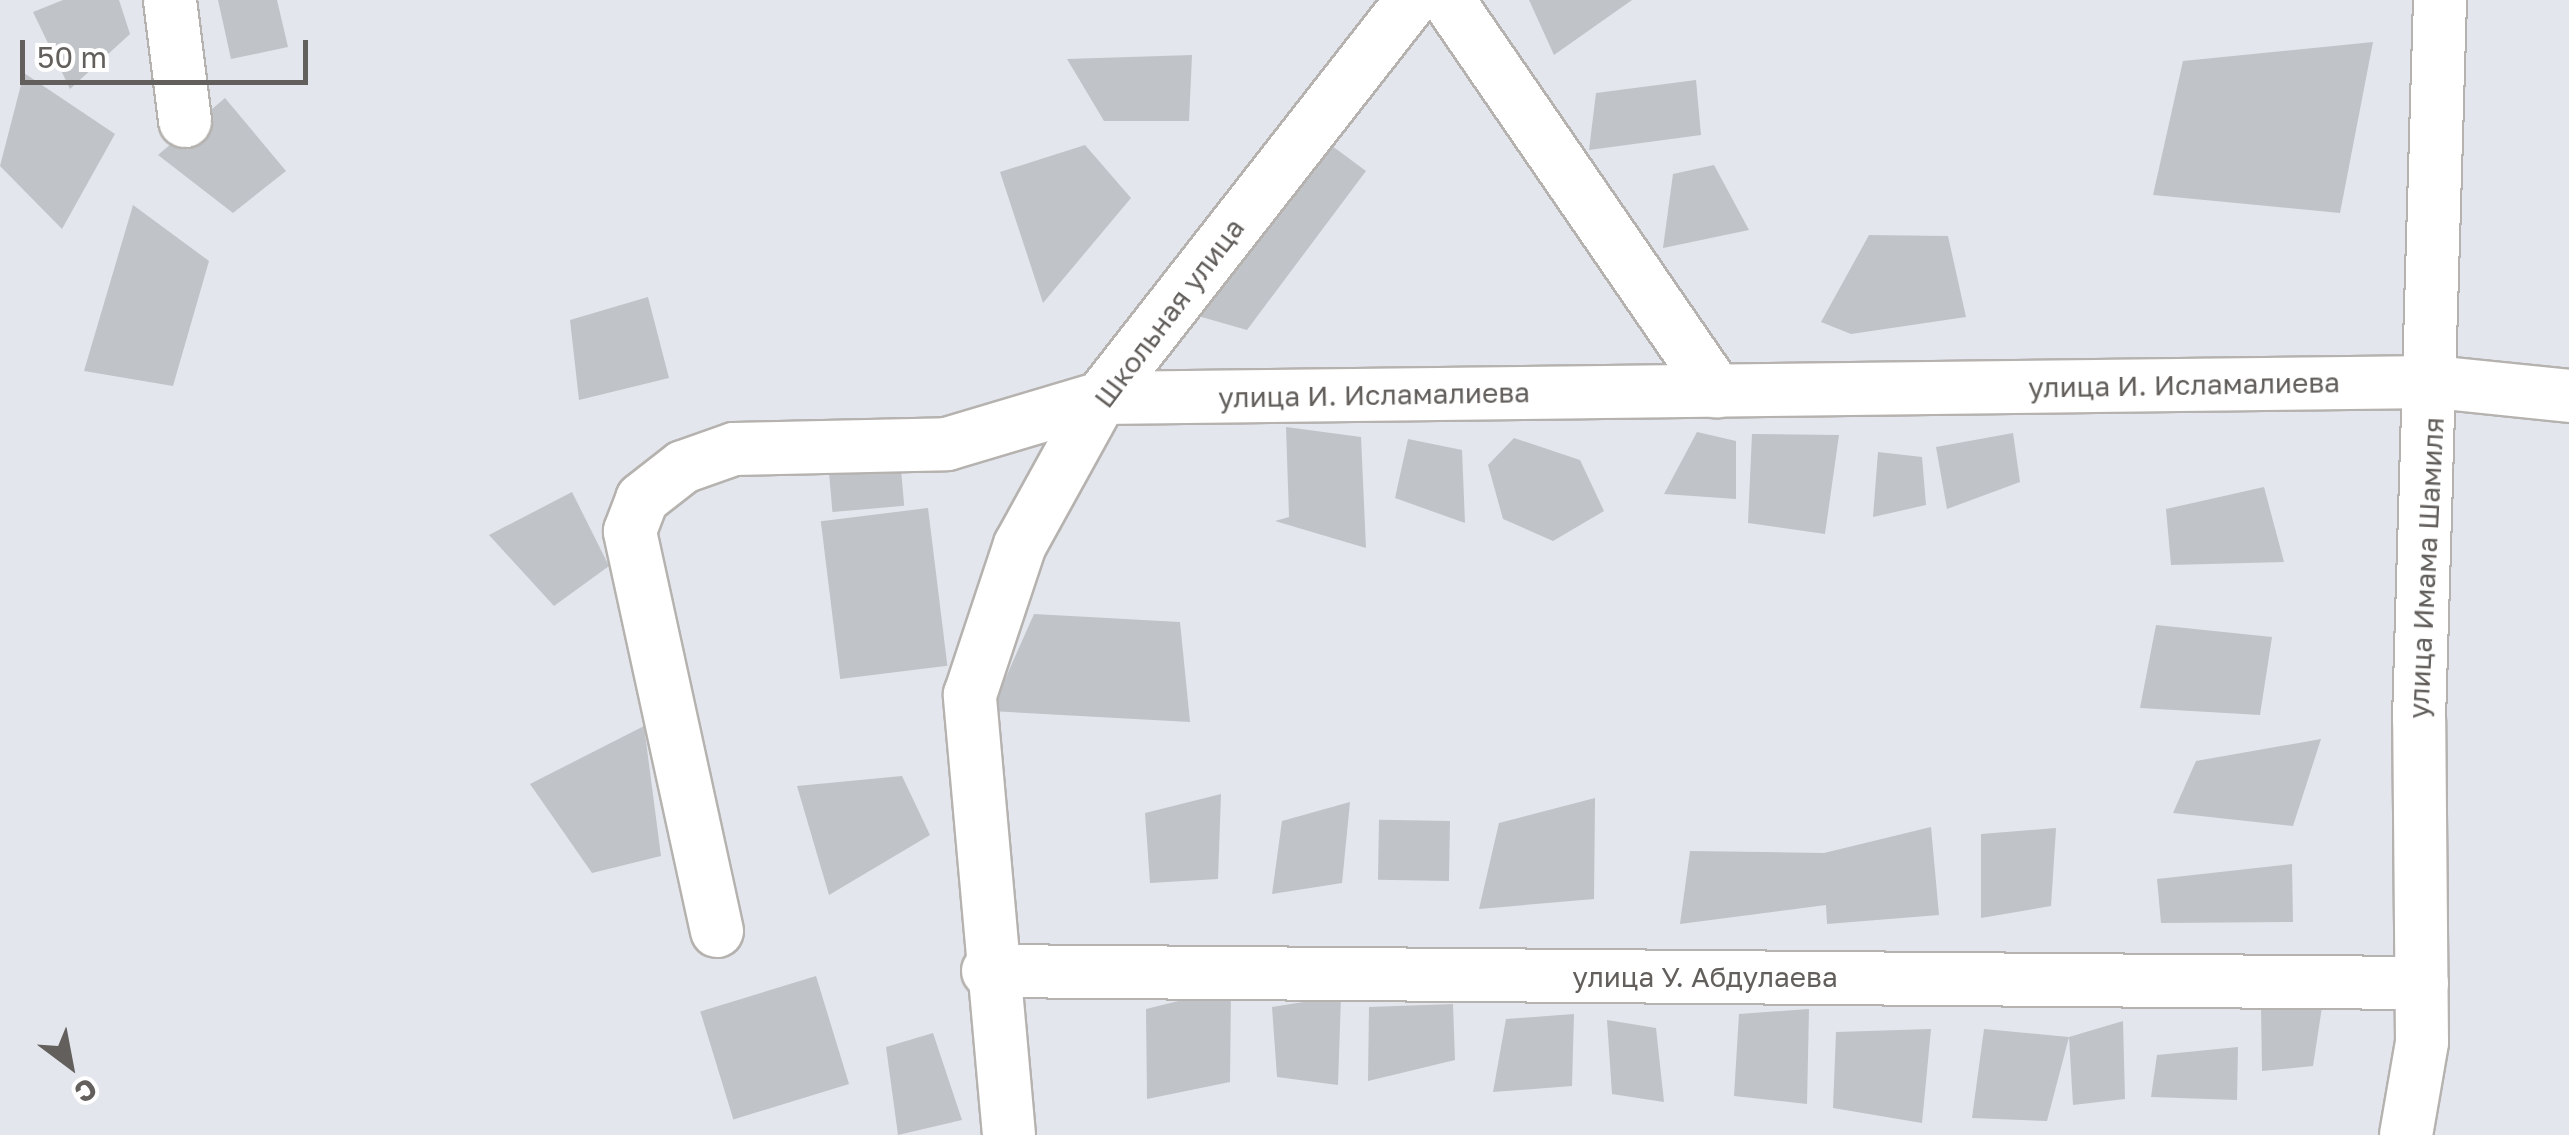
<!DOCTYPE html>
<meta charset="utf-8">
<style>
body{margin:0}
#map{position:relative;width:2569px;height:1135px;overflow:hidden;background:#e4e6ed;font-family:"Golos Text",sans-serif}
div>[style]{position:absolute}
.building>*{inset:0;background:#c0c3c8;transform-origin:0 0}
.roads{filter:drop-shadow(2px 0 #b5b2af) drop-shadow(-2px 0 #b5b2af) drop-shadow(0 2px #b5b2af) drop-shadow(0 -2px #b5b2af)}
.minor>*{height:52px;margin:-26px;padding:0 26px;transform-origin:26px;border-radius:26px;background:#fff}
span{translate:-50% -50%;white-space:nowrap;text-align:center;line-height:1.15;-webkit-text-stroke:10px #fff;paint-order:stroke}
.street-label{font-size:28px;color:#635f5c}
.north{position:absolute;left:20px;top:1015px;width:100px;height:100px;-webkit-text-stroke:8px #fff;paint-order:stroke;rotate:148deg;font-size:28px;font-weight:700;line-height:40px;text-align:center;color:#635f5c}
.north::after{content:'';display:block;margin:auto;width:35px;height:45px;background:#635f5c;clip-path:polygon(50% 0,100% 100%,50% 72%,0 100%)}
.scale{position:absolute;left:20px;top:40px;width:288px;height:45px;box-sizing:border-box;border:5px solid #635f5c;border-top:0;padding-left:12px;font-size:30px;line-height:35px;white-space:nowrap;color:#635f5c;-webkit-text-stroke:8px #fff;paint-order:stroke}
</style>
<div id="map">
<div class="building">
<i style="clip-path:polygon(63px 0,119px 0,130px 34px,70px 89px,33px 12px)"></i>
<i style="clip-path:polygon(218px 0,277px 0,288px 47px,231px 59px)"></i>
<i style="clip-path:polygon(1529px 0,1632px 0,1554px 55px)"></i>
<i style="clip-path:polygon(2373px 42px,2340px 213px,2153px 195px,2183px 61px)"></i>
<i style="clip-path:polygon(1192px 55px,1189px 121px,1104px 121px,1067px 59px)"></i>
<i style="clip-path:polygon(24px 73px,115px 134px,62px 229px,0 166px)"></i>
<i style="clip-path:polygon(1696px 80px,1701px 135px,1589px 150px,1596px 93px)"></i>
<i style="clip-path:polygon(225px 98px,286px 171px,233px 213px,158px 155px)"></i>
<i style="clip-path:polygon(1316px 134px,1366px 171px,1247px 330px,1191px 314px)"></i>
<i style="clip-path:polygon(1085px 145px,1131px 198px,1043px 303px,1000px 172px)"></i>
<i style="clip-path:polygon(1714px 165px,1749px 230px,1663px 248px,1673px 174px)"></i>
<i style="clip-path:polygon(133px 205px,209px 261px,173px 386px,84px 371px)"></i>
<i style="clip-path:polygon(1869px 235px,1948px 236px,1966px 317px,1851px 334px,1821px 322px)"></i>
<i style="clip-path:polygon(648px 297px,669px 378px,579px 400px,570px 320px)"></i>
<i style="clip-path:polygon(1286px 427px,1361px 437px,1366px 548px,1275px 521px,1289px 517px)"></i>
<i style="clip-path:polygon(1697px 432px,1736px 441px,1736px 499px,1664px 494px)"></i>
<i style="clip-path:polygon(2013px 433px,2020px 482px,1947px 509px,1936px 447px)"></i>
<i style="clip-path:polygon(1752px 434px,1839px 435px,1825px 534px,1748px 523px)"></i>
<i style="clip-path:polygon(1514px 438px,1580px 460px,1604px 511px,1553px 541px,1503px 519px,1488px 465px)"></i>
<i style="clip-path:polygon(1408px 439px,1462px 450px,1465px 523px,1395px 498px)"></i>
<i style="clip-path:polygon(1878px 452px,1922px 457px,1926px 505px,1873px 517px)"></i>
<i style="left:900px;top:458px;width:48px;height:72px;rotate:85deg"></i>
<i style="clip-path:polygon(2264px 487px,2284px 562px,2171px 565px,2166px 509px)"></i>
<i style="clip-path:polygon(572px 492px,609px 566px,554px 606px,489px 535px)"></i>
<i style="left:928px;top:508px;width:159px;height:108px;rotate:83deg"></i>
<i style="clip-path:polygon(1034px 614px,1180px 622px,1190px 722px,991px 711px)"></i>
<i style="clip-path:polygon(2156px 625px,2272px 637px,2260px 715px,2140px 708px)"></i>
<i style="clip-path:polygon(644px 726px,661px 856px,592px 873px,530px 784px)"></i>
<i style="clip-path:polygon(2321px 739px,2293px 826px,2173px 813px,2196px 761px)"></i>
<i style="clip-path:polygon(902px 776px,930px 835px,829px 895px,797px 786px)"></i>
<i style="clip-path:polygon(1221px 794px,1218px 879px,1150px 883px,1145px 813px)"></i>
<i style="clip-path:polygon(1595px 798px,1594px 899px,1479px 909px,1499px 823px)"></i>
<i style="clip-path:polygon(1350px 802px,1342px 883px,1272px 894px,1282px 821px)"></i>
<i style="left:1450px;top:821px;width:60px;height:71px;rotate:91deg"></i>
<i style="clip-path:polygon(1931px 827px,1939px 915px,1827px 924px,1826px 905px,1680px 924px,1690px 851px,1824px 853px)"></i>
<i style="clip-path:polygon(2056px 828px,2051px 906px,1981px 918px,1981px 834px)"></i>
<i style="clip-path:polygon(2292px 864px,2293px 922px,2161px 923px,2157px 879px)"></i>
<i style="left:816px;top:976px;width:113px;height:121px;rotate:73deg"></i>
<i style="clip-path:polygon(1231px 988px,1230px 1082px,1147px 1099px,1146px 1009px)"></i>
<i style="clip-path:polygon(1341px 996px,1338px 1085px,1277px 1077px,1272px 1007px)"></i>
<i style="clip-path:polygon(1453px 1004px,1455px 1060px,1368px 1081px,1369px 1007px)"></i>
<i style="clip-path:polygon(2261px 1006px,2322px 1007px,2313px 1066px,2262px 1071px)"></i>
<i style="clip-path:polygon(1809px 1009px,1807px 1104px,1734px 1096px,1739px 1014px)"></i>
<i style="clip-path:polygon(1574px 1014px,1572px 1086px,1493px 1092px,1506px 1019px)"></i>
<i style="clip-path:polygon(1607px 1020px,1656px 1028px,1664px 1102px,1612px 1094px)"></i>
<i style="clip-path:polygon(2123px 1021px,2125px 1099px,2073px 1105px,2069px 1037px)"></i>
<i style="clip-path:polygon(1931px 1029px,1922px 1123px,1833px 1108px,1836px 1032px)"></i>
<i style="clip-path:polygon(1984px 1029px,2069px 1037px,2047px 1121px,1972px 1118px)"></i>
<i style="clip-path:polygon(933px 1033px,962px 1120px,898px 1135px,886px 1047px)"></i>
<i style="clip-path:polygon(2238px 1047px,2237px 1100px,2151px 1097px,2157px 1055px)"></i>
</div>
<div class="roads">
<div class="minor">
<i style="left:170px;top:0;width:122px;rotate:82.9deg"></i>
<i style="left:1448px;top:0;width:475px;rotate:55.5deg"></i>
<i style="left:717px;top:931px;width:409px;rotate:-102.3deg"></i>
<i style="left:630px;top:531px;width:34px;rotate:-69deg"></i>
<i style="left:642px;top:499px;width:52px;rotate:-38deg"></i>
<i style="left:683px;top:467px;width:54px;rotate:-19.4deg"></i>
<i style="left:734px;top:449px;width:213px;rotate:-1.3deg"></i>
<i style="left:947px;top:444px;width:161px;rotate:-16.6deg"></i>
<i style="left:1101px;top:398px;width:1333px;rotate:-0.69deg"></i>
<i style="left:2434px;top:382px;width:136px;rotate:5.9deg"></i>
<i style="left:988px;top:971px;width:1434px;rotate:0.48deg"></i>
<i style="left:1009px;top:1135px;width:442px;rotate:-95.1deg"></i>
<i style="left:970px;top:695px;width:158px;rotate:-71.6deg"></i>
<i style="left:1020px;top:545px;width:168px;rotate:-61.1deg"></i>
<i style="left:1101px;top:398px;width:505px;rotate:-52deg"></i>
<i style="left:2406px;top:1135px;width:94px;rotate:-80.2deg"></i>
<i style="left:2422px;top:1042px;width:322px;rotate:-90.5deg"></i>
<i style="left:2419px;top:720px;width:720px;rotate:-88.33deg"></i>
</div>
</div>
<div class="street-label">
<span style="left:1169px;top:313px;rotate:-53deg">Школьная улица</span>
<span style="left:2184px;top:385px;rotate:-1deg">улица И. Исламалиева</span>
<span style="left:1374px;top:395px;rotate:-1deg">улица И. Исламалиева</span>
<span style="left:2426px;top:568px;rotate:-87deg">улица Имама Шамиля</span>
<span style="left:1705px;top:977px">улица У. Абдулаева</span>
</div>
<div class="north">С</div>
<div class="scale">50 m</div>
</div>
